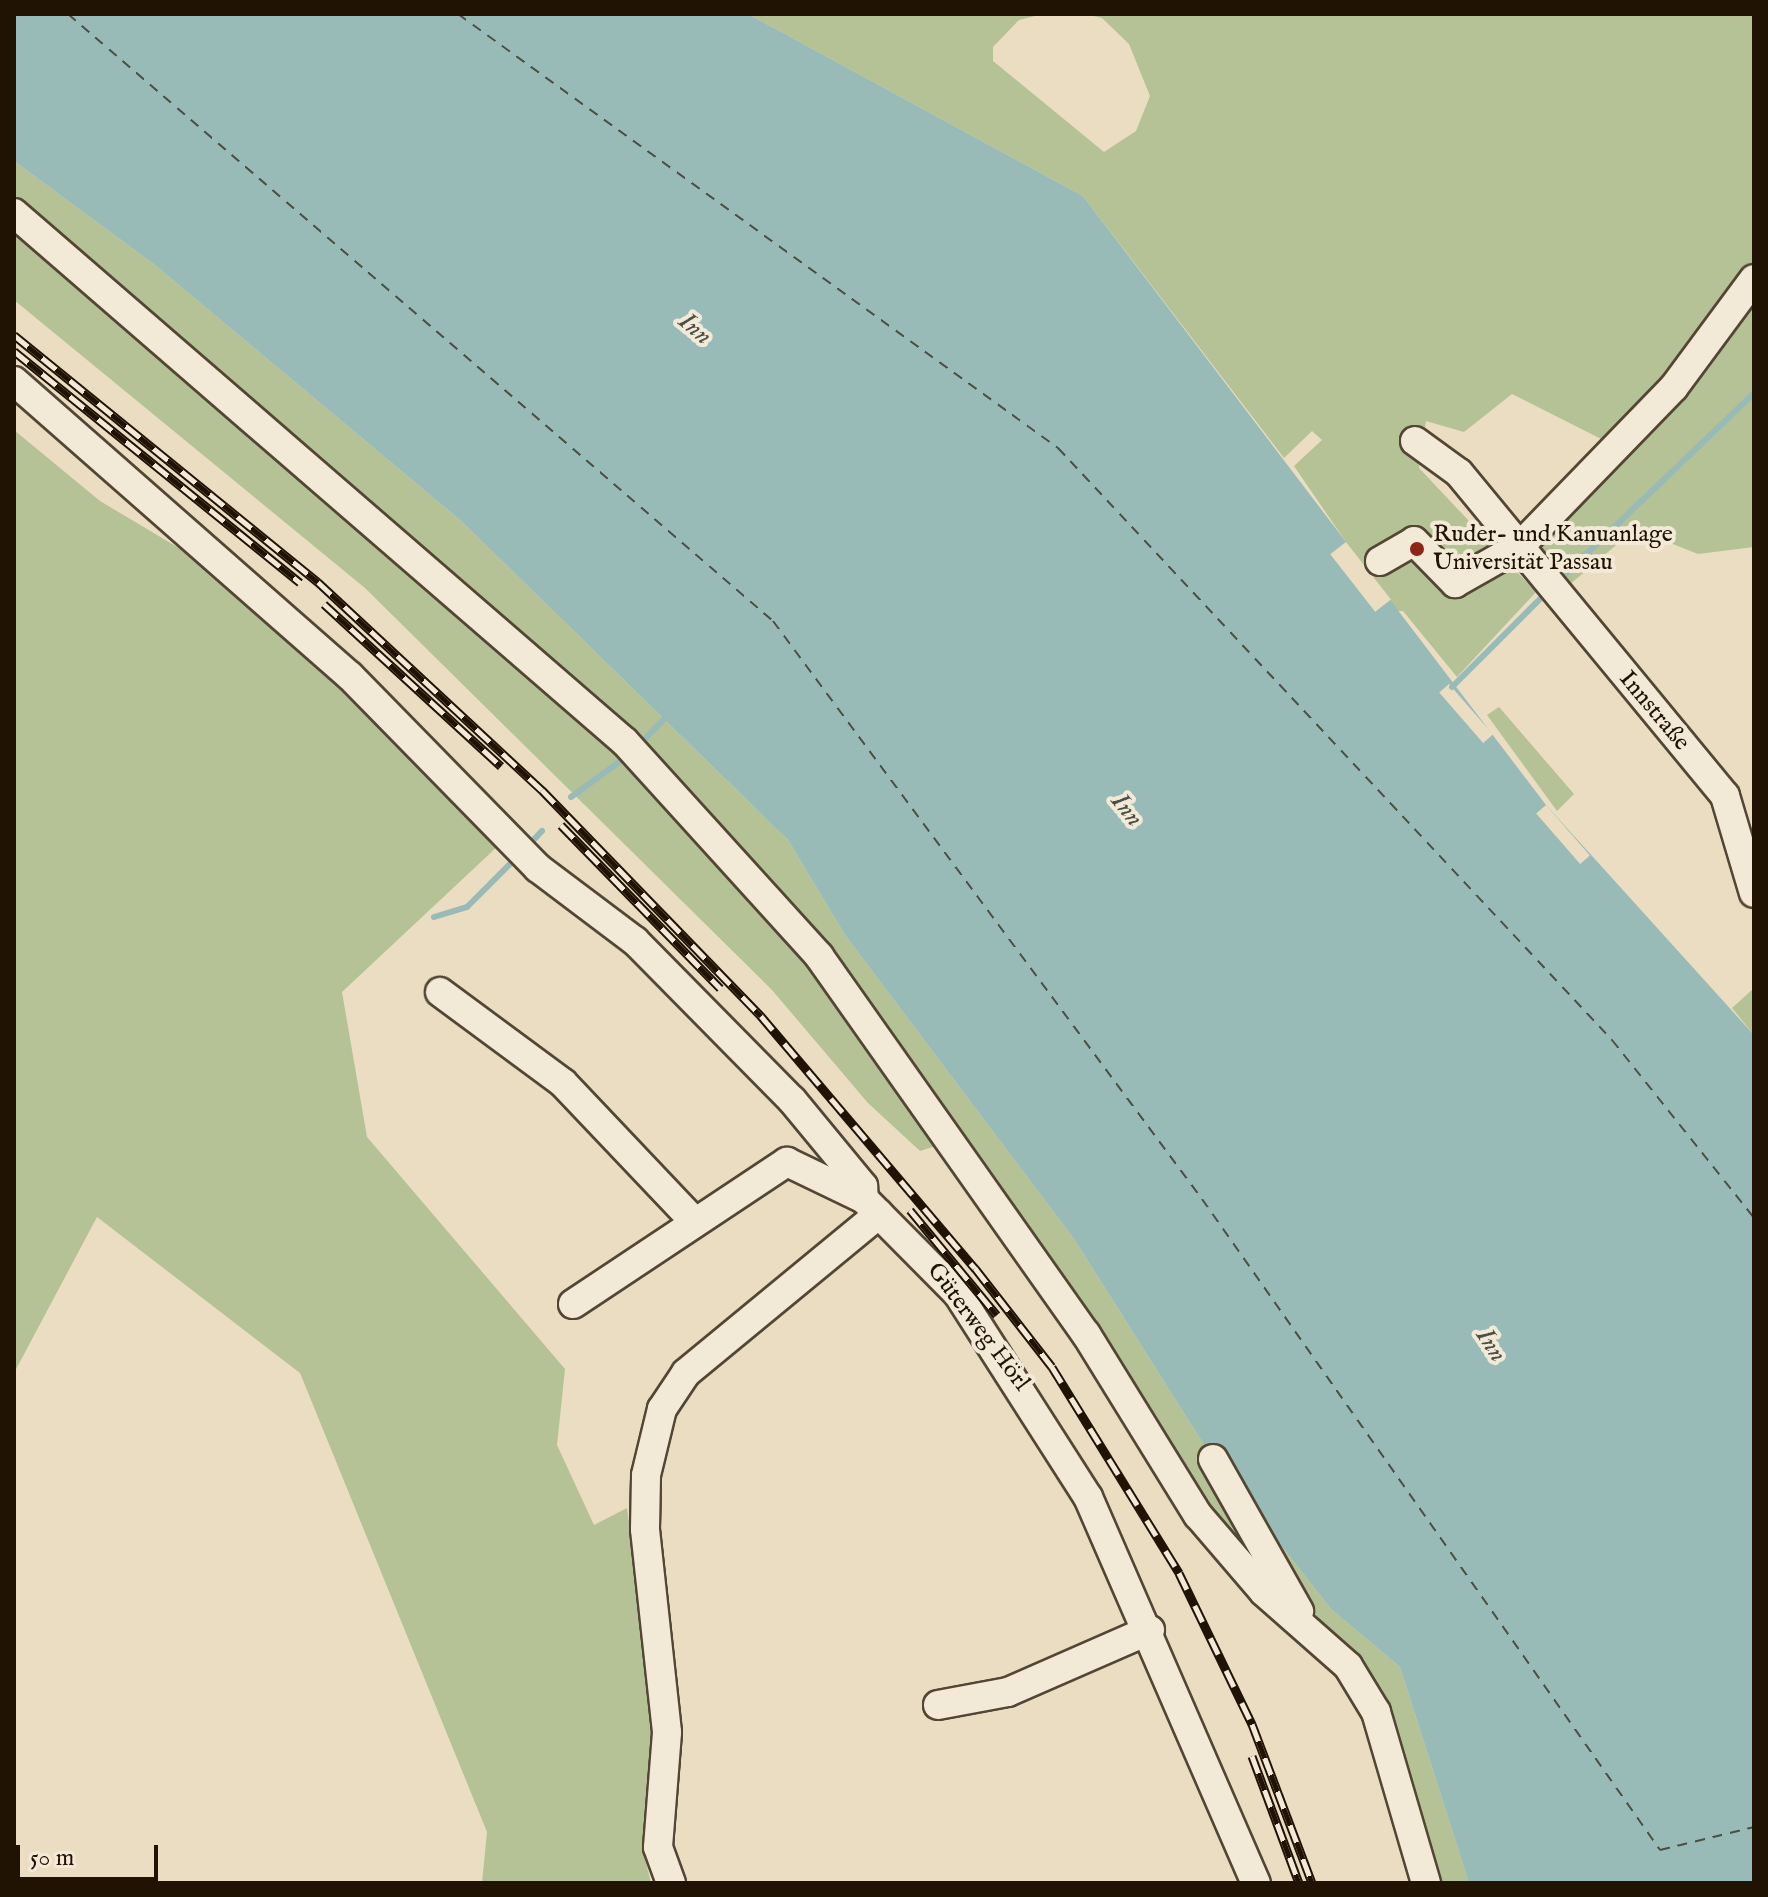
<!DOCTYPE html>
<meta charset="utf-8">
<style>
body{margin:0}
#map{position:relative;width:1768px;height:1897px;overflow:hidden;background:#ebddc2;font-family:"IM FELL English",serif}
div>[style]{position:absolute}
.green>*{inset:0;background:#b4c296}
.water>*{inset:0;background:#98bbb7}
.pier>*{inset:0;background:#ebddc2;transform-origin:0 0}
.stream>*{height:6px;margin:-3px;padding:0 3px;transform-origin:3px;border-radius:3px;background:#98bbb7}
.ferry>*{height:2px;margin-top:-1px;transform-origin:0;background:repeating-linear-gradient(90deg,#4a4e43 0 10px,transparent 0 18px)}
.roads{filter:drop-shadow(2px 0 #534634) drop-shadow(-2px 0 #534634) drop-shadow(0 2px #534634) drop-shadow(0 -2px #534634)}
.minor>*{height:28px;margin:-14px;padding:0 14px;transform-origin:14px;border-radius:14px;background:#f2e9d7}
.rail>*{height:9px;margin-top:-4.5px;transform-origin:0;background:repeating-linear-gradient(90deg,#f2e9d7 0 18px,#201304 0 36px);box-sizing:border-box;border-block:2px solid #201304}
.dots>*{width:22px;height:22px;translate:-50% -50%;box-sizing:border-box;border:4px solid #f2e9d7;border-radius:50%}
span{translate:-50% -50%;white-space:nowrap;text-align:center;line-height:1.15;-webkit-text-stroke:8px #f2e9d7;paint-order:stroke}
.poi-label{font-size:24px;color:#201304}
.left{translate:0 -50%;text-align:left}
.street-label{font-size:24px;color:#201304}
.water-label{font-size:26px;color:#4a4e43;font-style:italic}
.frame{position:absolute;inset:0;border:16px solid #201304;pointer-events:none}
.scale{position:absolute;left:16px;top:1845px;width:142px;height:36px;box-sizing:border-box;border:4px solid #201304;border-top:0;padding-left:10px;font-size:24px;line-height:28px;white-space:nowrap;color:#201304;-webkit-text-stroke:6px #f2e9d7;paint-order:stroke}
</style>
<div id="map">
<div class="green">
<i style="clip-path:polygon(748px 14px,1043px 14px,1019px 20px,993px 47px,993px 61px,1104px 152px,1136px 131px,1150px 96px,1129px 44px,1102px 18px,1085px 14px,1754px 14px,1754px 547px,1698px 554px,1635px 529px,1568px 586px,1537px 551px,1623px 450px,1512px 394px,1464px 432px,1426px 421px,1419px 468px,1536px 592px,1457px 677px,1403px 611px,1375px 611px,1346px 542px,1294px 466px,1322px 440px,1312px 431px,1284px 458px,1083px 196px)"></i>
<i style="clip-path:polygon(14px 161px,155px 265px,460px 520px,788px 840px,845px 935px,1074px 1239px,1213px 1459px,1331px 1609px,1400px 1667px,1469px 1883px,1433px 1883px,1380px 1694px,1281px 1572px,1261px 1579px,1210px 1520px,954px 1140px,920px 1151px,868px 1103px,772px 990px,365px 588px,14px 300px)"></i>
<i style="clip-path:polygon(14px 430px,100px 501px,204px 563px,343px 681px,499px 845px,342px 992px,367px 1137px,565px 1369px,557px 1445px,594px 1525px,627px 1508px,660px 1732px,644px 1855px,651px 1883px,482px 1883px,487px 1832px,300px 1373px,97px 1217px,14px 1373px)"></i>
<i style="clip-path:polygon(1499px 707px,1574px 794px,1557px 811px,1487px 715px)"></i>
<i style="clip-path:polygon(1754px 988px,1754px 1035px,1732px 1008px)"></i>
</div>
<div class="water">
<i style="clip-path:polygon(14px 14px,748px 14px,1083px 196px,1546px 805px,1754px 1035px,1754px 1883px,1469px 1883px,1400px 1667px,1331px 1609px,1213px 1459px,1074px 1239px,845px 935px,788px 840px,460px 520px,155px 265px,14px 161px)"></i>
</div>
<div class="pier">
<i style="left:1346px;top:542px;width:73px;height:20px;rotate:52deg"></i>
<i style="left:1449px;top:684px;width:67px;height:13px;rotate:49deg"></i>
<i style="left:1546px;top:805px;width:67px;height:13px;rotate:49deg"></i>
</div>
<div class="stream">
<i style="left:1557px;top:582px;width:273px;rotate:-43.8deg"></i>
<i style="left:1452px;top:687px;width:132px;rotate:-45deg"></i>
<i style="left:640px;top:744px;width:35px;rotate:-46deg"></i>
<i style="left:571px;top:797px;width:68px;rotate:-36deg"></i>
<i style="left:527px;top:847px;width:22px;rotate:-47deg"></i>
<i style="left:434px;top:917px;width:34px;rotate:-17deg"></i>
<i style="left:467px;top:907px;width:69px;rotate:-45deg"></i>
</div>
<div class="ferry">
<i style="left:68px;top:14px;width:930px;rotate:40.73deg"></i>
<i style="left:773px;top:621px;width:720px;rotate:53.42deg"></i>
<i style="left:1202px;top:1199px;width:796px;rotate:54.87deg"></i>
<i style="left:1660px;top:1850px;width:97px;rotate:-13.7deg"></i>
<i style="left:458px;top:14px;width:741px;rotate:35.88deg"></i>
<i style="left:1058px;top:448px;width:811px;rotate:46.9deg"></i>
<i style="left:1612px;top:1040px;width:228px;rotate:51.4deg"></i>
</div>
<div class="roads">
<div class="minor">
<i style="left:14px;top:213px;width:808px;rotate:40.89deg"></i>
<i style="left:625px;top:742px;width:289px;rotate:47.8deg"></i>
<i style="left:819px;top:956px;width:463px;rotate:54.8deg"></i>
<i style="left:1086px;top:1334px;width:213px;rotate:58.3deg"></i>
<i style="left:1198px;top:1515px;width:101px;rotate:49.4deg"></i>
<i style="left:1264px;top:1592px;width:112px;rotate:41.4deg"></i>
<i style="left:1348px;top:1666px;width:54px;rotate:58.7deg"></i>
<i style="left:1376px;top:1712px;width:178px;rotate:73.7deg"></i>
<i style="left:14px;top:381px;width:447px;rotate:41.3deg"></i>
<i style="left:350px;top:676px;width:269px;rotate:45.6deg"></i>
<i style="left:538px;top:868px;width:121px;rotate:37deg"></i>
<i style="left:635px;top:941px;width:223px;rotate:45.4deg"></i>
<i style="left:792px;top:1100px;width:112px;rotate:50.5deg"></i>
<i style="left:863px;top:1186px;width:13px;rotate:86deg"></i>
<i style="left:864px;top:1199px;width:134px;rotate:45.3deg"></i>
<i style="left:958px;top:1294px;width:241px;rotate:57.4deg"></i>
<i style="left:1088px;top:1497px;width:421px;rotate:66.5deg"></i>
<i style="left:1415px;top:441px;width:54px;rotate:36deg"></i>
<i style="left:1459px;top:473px;width:418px;rotate:50.5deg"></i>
<i style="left:1725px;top:796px;width:101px;rotate:73.4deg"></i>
<i style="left:1380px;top:561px;width:39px;rotate:-30deg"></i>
<i style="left:1414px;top:541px;width:59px;rotate:45.7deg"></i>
<i style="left:1455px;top:583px;width:75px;rotate:-29.6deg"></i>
<i style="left:1520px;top:546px;width:221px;rotate:-45.9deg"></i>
<i style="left:1674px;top:387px;width:134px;rotate:-53.5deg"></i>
<i style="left:440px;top:992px;width:153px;rotate:36.5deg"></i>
<i style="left:563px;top:1083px;width:192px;rotate:46.5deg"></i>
<i style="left:573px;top:1304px;width:257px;rotate:-33.6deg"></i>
<i style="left:787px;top:1162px;width:85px;rotate:25.7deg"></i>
<i style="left:1213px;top:1459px;width:175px;rotate:60.5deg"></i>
<i style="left:938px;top:1705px;width:71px;rotate:-10.5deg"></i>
<i style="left:1008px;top:1692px;width:155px;rotate:-23.6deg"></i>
<i style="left:671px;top:1883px;width:38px;rotate:-110deg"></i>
<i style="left:658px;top:1847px;width:115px;rotate:-85.5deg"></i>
<i style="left:667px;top:1732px;width:204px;rotate:-96.2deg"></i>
<i style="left:645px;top:1529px;width:54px;rotate:-88.9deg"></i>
<i style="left:646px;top:1475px;width:68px;rotate:-76.4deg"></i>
<i style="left:662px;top:1409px;width:43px;rotate:-56.3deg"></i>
<i style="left:686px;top:1373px;width:250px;rotate:-39.5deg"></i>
</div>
</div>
<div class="rail">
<i style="left:14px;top:335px;width:392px;rotate:39.1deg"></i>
<i style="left:318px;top:582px;width:306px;rotate:42.9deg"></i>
<i style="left:542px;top:790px;width:315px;rotate:45.9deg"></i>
<i style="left:761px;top:1016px;width:331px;rotate:49.7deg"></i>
<i style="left:975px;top:1268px;width:125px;rotate:52.1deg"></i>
<i style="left:1052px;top:1367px;width:242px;rotate:58.3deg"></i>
<i style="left:1179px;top:1573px;width:168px;rotate:64.2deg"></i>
<i style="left:1252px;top:1724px;width:170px;rotate:69.3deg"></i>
<i style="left:14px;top:351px;width:368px;rotate:39deg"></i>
<i style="left:324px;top:604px;width:240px;rotate:42.5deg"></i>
<i style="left:561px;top:825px;width:228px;rotate:45.7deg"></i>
<i style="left:910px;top:1210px;width:136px;rotate:50.4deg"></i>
<i style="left:1252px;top:1756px;width:135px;rotate:69.7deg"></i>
</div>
<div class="dots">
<i style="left:1417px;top:549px;background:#8f2418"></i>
</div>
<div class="poi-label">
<span class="left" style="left:1433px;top:549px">Ruder- und Kanuanlage<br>Universität Passau</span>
</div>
<div class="street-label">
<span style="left:1654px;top:711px;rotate:50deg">Innstraße</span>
<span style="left:978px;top:1327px;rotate:53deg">Güterweg Hörl</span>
</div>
<div class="water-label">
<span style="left:695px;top:329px;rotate:41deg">Inn</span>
<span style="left:1127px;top:810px;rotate:52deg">Inn</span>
<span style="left:1491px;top:1345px;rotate:58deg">Inn</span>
</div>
<div class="frame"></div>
<div class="scale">50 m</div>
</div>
